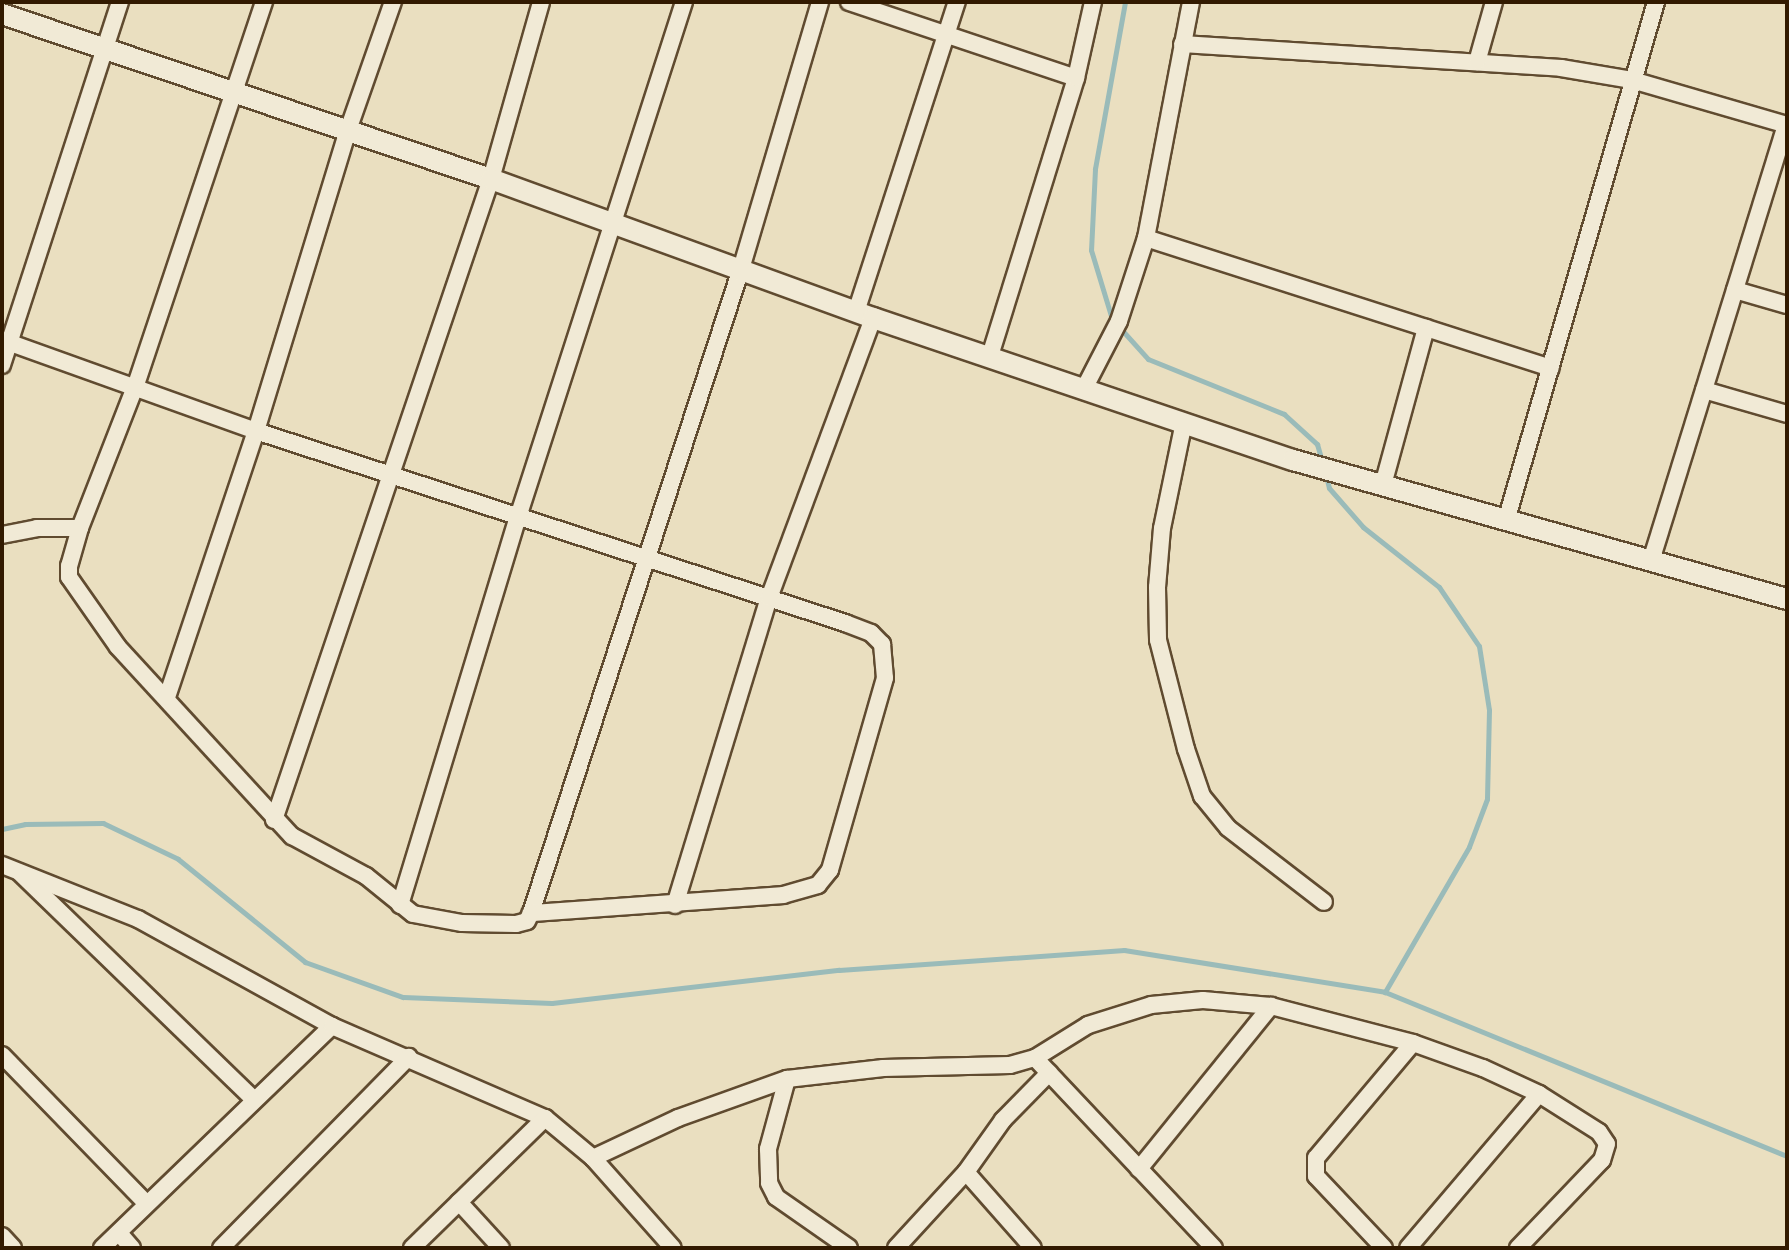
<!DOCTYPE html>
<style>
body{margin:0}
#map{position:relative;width:1789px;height:1250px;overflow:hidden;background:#eadfc0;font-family:"EB Garamond",serif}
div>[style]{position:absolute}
.stream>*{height:5px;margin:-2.5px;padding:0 2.5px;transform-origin:2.5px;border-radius:2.5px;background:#9abbb9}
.roads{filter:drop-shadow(2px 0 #604b30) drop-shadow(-2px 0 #604b30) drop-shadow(0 2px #604b30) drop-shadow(0 -2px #604b30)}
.minor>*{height:16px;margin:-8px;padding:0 8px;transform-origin:8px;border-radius:8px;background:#f1ead6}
.tertiary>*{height:20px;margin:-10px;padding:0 10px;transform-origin:10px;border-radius:10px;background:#f1ead6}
span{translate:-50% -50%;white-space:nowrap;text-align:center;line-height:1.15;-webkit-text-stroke:6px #f1ead6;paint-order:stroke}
.frame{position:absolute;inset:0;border:4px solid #321a00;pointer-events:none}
</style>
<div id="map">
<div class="stream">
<i style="left:1125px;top:2px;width:170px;rotate:100.2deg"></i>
<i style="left:1095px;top:169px;width:81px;rotate:92.8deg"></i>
<i style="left:1091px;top:250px;width:72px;rotate:73.1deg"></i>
<i style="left:1112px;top:319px;width:54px;rotate:48deg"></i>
<i style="left:1148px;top:359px;width:147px;rotate:22deg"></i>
<i style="left:1284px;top:414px;width:45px;rotate:42.3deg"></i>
<i style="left:1317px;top:444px;width:19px;rotate:74deg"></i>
<i style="left:1326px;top:476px;width:12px;rotate:76deg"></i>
<i style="left:1329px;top:488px;width:52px;rotate:48.9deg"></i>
<i style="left:1363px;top:527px;width:97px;rotate:38.3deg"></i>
<i style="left:1439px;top:587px;width:71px;rotate:55.9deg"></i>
<i style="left:1479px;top:646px;width:65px;rotate:81.1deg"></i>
<i style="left:1489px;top:710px;width:89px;rotate:91.3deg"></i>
<i style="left:1487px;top:799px;width:51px;rotate:110.6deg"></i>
<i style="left:1469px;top:847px;width:168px;rotate:120.1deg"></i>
<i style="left:2px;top:829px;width:24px;rotate:-12deg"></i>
<i style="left:25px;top:824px;width:78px;rotate:-0.7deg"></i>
<i style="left:103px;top:823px;width:83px;rotate:25.6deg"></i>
<i style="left:178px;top:859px;width:164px;rotate:39deg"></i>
<i style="left:305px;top:962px;width:104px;rotate:19.7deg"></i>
<i style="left:403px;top:997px;width:149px;rotate:2.3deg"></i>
<i style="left:552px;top:1003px;width:289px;rotate:-6.6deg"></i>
<i style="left:839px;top:970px;width:286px;rotate:-4deg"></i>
<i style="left:1124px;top:950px;width:264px;rotate:9.1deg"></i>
<i style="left:1385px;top:992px;width:434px;rotate:22.2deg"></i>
</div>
<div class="roads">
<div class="minor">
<i style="left:264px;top:2px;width:406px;rotate:108.5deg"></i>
<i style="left:135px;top:387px;width:151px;rotate:111.3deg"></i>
<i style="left:80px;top:528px;width:40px;rotate:106deg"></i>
<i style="left:69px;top:566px;width:11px;rotate:90deg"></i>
<i style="left:69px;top:577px;width:85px;rotate:55deg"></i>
<i style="left:118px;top:647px;width:257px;rotate:47.4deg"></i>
<i style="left:292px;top:836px;width:84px;rotate:28.4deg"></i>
<i style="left:366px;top:876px;width:60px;rotate:39deg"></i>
<i style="left:413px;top:914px;width:50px;rotate:10.4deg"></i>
<i style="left:462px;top:923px;width:54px;rotate:1.1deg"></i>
<i style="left:516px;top:924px;width:11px;rotate:-15deg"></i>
<i style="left:527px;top:921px;width:9px;rotate:-63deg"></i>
<i style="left:531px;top:913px;width:677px;rotate:-71.94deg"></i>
<i style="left:741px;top:269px;width:278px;rotate:-73.5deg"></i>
<i style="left:849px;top:2px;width:239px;rotate:18.5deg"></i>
<i style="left:1182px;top:44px;width:380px;rotate:3.6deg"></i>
<i style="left:1561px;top:68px;width:72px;rotate:9.6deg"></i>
<i style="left:1632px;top:80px;width:161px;rotate:16.2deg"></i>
<i style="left:1477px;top:62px;width:62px;rotate:-74.2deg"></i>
<i style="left:1146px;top:238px;width:425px;rotate:17.8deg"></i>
<i style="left:1735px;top:290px;width:54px;rotate:16.1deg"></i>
<i style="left:856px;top:312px;width:326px;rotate:-72deg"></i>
<i style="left:2px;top:340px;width:270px;rotate:19.7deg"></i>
<i style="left:256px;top:431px;width:620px;rotate:18.05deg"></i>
<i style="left:845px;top:623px;width:28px;rotate:21deg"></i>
<i style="left:871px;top:633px;width:16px;rotate:45deg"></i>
<i style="left:882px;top:644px;width:34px;rotate:85deg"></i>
<i style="left:885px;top:678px;width:200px;rotate:106deg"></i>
<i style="left:830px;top:870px;width:19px;rotate:129deg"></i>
<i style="left:818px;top:885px;width:36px;rotate:164deg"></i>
<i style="left:783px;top:895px;width:253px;rotate:175.9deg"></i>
<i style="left:990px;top:356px;width:291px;rotate:-72.8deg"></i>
<i style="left:1076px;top:78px;width:78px;rotate:-77.4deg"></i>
<i style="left:2px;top:365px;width:382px;rotate:-72deg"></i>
<i style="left:1085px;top:387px;width:74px;rotate:-62.7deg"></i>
<i style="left:1119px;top:321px;width:87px;rotate:-72deg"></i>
<i style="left:1146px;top:238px;width:240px;rotate:-79.2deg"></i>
<i style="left:1704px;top:390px;width:86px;rotate:16.1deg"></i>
<i style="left:1184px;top:422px;width:108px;rotate:101.7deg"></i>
<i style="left:1162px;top:528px;width:59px;rotate:94.8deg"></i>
<i style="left:1157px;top:587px;width:53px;rotate:88.9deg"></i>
<i style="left:1158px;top:640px;width:113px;rotate:75.6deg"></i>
<i style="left:1186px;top:749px;width:50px;rotate:71.2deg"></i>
<i style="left:1202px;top:796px;width:41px;rotate:50.9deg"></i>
<i style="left:1228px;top:828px;width:121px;rotate:37.6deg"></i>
<i style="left:1383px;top:485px;width:163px;rotate:-74.7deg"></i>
<i style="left:1506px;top:521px;width:540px;rotate:-73.88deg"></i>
<i style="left:2px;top:535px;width:36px;rotate:-11deg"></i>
<i style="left:37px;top:528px;width:43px"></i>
<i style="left:1651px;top:561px;width:456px;rotate:-72.8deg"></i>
<i style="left:167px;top:697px;width:280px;rotate:-71.5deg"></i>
<i style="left:256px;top:431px;width:312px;rotate:-73deg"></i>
<i style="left:347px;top:133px;width:139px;rotate:-70.7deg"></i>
<i style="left:274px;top:820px;width:677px;rotate:-71.3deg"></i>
<i style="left:491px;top:179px;width:184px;rotate:-74.2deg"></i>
<i style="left:2px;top:865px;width:146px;rotate:21.7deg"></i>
<i style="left:138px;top:919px;width:222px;rotate:28.9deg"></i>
<i style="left:20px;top:873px;width:326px;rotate:44.1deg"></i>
<i style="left:400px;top:905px;width:409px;rotate:-73.1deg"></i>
<i style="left:519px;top:514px;width:538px;rotate:-72.14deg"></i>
<i style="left:675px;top:905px;width:321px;rotate:-73deg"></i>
<i style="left:769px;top:598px;width:299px;rotate:-69.6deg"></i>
<i style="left:2px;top:1055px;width:206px;rotate:45.8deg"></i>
<i style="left:1035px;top:1058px;width:261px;rotate:46.7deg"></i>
<i style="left:787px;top:1079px;width:73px;rotate:105.2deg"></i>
<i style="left:768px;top:1149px;width:34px;rotate:88deg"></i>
<i style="left:769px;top:1183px;width:16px;rotate:63deg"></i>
<i style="left:776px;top:1197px;width:89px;rotate:34.9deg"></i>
<i style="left:593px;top:1158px;width:94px;rotate:-25.2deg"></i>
<i style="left:678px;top:1118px;width:116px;rotate:-19.7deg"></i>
<i style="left:787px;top:1079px;width:97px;rotate:-6.5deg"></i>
<i style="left:883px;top:1068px;width:127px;rotate:-1.4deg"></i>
<i style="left:1010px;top:1065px;width:26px;rotate:-16deg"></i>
<i style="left:1035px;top:1058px;width:62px;rotate:-31.9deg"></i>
<i style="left:1088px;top:1025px;width:66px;rotate:-17.6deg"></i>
<i style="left:1151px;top:1005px;width:52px;rotate:-5.5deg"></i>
<i style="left:1203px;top:1000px;width:68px;rotate:5deg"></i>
<i style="left:1271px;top:1006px;width:147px;rotate:14.6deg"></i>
<i style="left:1413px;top:1043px;width:74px;rotate:19.7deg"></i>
<i style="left:1483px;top:1068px;width:62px;rotate:24.9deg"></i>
<i style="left:1539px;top:1094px;width:71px;rotate:32.3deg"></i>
<i style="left:1599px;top:1132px;width:14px;rotate:56deg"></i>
<i style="left:1607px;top:1144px;width:17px;rotate:107deg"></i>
<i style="left:1602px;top:1160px;width:122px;rotate:133.7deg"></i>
<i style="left:1139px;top:1169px;width:210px;rotate:-51deg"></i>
<i style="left:966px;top:1172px;width:101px;rotate:48.6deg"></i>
<i style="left:459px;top:1202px;width:62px;rotate:47.6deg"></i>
<i style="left:119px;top:1233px;width:20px;rotate:49deg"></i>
<i style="left:2px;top:1236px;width:16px;rotate:47deg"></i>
<i style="left:102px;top:1248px;width:320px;rotate:-44deg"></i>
<i style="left:332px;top:1026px;width:232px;rotate:23.4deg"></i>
<i style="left:545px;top:1118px;width:62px;rotate:39.8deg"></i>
<i style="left:593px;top:1158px;width:120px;rotate:48.4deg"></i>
<i style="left:221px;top:1248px;width:268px;rotate:-45.5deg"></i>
<i style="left:412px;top:1248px;width:186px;rotate:-44.3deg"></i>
<i style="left:896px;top:1248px;width:103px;rotate:-47.4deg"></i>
<i style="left:966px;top:1172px;width:64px;rotate:-54.6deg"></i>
<i style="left:1003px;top:1120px;width:66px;rotate:-45.6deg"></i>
<i style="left:1384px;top:1248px;width:99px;rotate:-133.4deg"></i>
<i style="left:1316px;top:1176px;width:18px;rotate:-90deg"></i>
<i style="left:1316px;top:1158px;width:150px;rotate:-49.9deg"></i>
<i style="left:1408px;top:1248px;width:202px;rotate:-49.6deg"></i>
</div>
<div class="tertiary">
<i style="left:2px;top:14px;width:516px;rotate:18.65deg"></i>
<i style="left:491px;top:179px;width:407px;rotate:20deg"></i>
<i style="left:873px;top:318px;width:443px;rotate:18.7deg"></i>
<i style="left:1293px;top:460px;width:513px;rotate:15.72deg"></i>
</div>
</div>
<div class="frame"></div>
</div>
